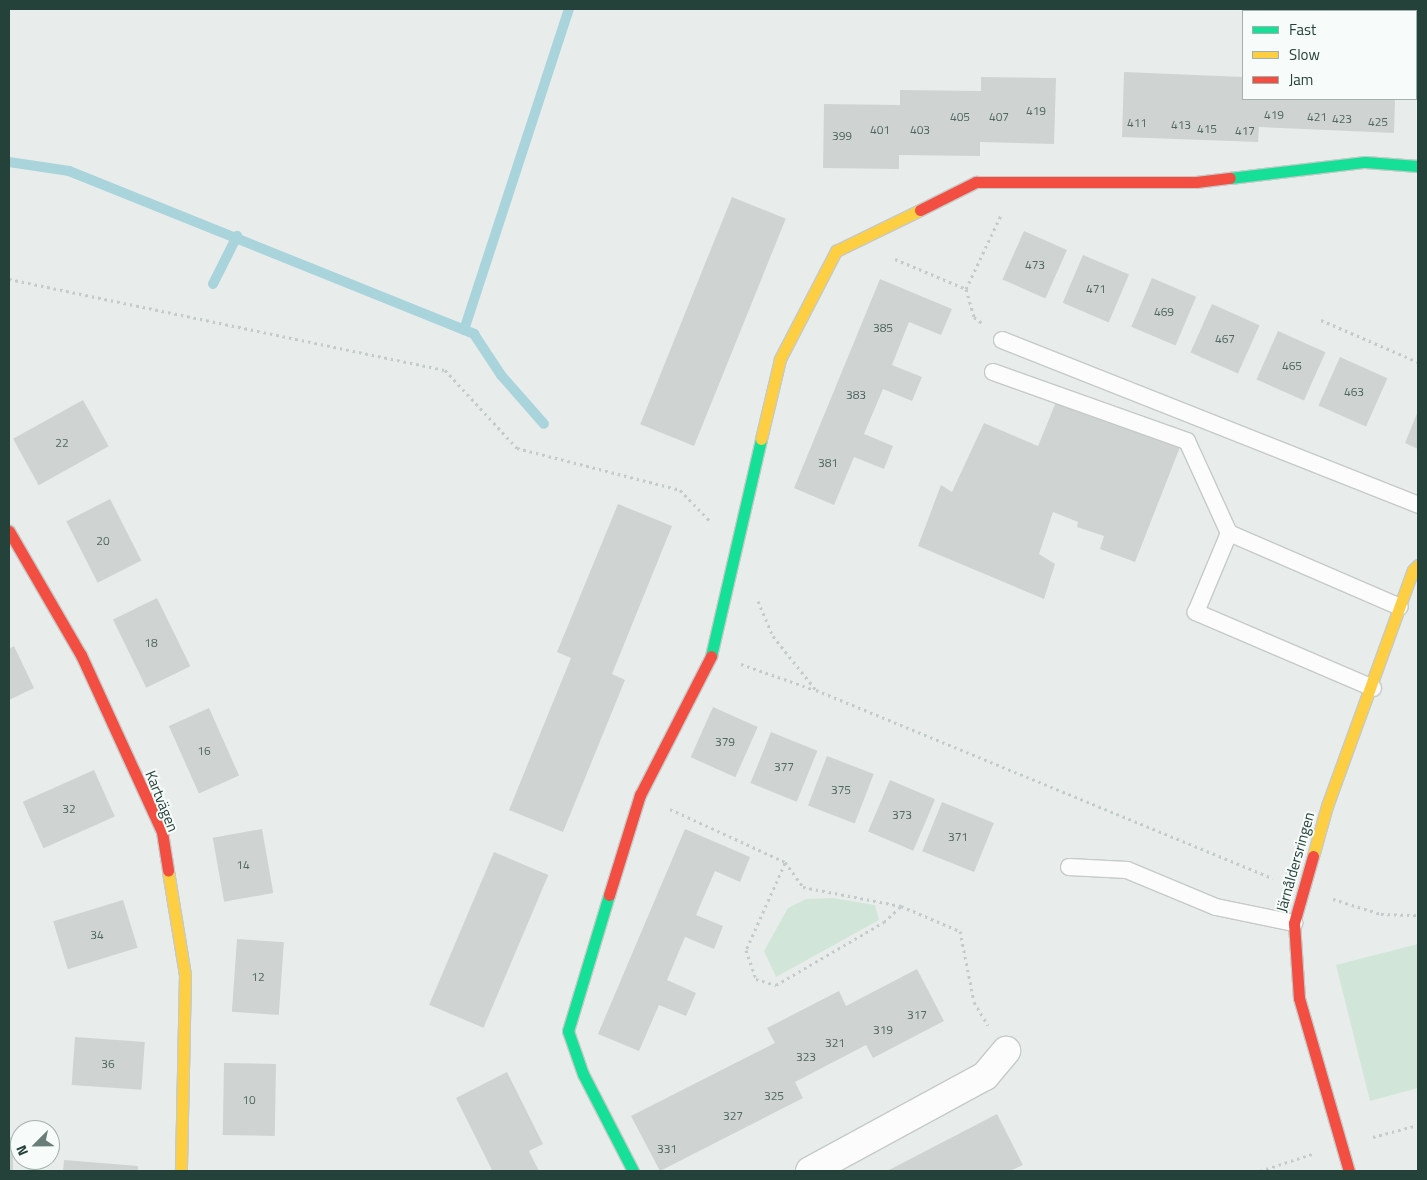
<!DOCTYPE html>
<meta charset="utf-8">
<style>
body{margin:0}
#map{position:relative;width:1427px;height:1180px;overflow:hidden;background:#e8edeb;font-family:"Titillium Web",sans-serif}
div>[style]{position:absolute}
.green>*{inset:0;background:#d1e6d8}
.stream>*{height:10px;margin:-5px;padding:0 5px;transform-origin:5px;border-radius:5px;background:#a9d4db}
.building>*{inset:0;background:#cfd4d2;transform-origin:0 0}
.path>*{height:3px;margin-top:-1.5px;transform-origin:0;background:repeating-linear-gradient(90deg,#c3ccca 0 2.5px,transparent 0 6.5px)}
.roads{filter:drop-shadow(1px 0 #c5cac8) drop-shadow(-1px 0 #c5cac8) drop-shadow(0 1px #c5cac8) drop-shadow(0 -1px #c5cac8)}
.lane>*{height:16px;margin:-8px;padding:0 8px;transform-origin:8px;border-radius:8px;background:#fcfcfc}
.street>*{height:28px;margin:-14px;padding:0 14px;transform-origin:14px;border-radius:14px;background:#fcfcfc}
.fast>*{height:11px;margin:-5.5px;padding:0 5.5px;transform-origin:5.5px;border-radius:5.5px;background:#16e098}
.slow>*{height:11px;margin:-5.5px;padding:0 5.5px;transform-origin:5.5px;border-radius:5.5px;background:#ffcf43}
.jam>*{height:11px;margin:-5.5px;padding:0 5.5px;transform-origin:5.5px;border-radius:5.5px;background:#f24e42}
span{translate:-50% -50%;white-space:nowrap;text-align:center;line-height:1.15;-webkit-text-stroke:4px #f7fbf9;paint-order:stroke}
.number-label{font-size:12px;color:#506761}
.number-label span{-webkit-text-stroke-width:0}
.street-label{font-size:15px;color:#24423a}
.frame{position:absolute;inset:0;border:10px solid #24423a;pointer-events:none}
.legend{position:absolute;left:1242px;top:10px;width:175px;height:90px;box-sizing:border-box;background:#f7fbf9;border:1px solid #a3b1ad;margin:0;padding:6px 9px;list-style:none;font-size:15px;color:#24423a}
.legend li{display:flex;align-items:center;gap:10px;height:25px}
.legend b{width:25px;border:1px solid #a3b1ad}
.north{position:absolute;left:10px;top:1120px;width:50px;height:50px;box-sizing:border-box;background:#f7fbf9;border:1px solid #a3b1ad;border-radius:50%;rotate:247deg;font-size:14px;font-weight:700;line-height:20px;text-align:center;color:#24423a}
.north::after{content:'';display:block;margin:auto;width:18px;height:22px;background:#697e78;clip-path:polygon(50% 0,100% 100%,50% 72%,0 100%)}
</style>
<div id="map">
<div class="green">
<i style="clip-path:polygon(833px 898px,875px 905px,879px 920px,776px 977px,764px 951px,788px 908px,806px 899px)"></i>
<i style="clip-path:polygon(1418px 944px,1418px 1088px,1370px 1101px,1336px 965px)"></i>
</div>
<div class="stream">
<i style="left:9px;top:162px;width:61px;rotate:8.5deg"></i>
<i style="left:69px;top:171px;width:437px;rotate:21.9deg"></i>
<i style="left:474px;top:334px;width:49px;rotate:56.6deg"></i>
<i style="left:501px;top:375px;width:65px;rotate:48.7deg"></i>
<i style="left:213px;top:284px;width:54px;rotate:-63.4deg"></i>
<i style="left:464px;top:330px;width:338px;rotate:-71.9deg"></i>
</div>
<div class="building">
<i style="clip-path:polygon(1124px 72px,1243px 77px,1243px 99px,1395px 99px,1394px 133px,1259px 127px,1258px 142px,1122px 137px)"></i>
<i style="clip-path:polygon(981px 77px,1056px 78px,1054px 144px,980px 142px,980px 156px,899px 155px,899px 169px,823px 168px,824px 104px,900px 105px,900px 90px,981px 91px)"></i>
<i style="left:732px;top:197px;width:58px;height:245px;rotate:22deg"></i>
<i style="left:1024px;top:231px;width:47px;height:53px;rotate:24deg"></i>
<i style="left:1083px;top:255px;width:50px;height:52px;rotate:23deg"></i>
<i style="left:1152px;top:278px;width:48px;height:53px;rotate:23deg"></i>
<i style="clip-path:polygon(880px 279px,952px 309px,941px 335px,909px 322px,892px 365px,922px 377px,912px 401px,883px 389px,864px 434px,893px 446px,884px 469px,854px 457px,834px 505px,794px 488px)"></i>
<i style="left:1212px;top:304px;width:52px;height:53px;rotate:24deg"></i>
<i style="left:1278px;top:331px;width:52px;height:53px;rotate:24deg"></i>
<i style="left:1340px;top:357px;width:52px;height:53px;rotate:24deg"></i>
<i style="left:83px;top:400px;width:53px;height:80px;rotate:61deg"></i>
<i style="clip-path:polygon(1056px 402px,1180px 447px,1135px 562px,1100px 549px,1104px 536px,1077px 527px,1078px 522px,1053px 512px,1039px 554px,1055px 564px,1044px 599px,918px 546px,941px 485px,952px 492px,984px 423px,1038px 446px)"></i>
<i style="clip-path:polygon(1418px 411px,1418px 449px,1405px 443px)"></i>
<i style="left:110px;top:499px;width:69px;height:49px;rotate:63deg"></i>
<i style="clip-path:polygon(618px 504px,672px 526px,612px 674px,625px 680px,563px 832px,509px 810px,571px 658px,557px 652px)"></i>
<i style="left:157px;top:598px;width:76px;height:49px;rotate:64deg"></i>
<i style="clip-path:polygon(14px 646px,34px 688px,9px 700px,9px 649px)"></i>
<i style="left:713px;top:707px;width:49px;height:55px;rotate:24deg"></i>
<i style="left:209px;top:708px;width:74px;height:44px;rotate:66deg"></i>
<i style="left:771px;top:732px;width:50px;height:55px;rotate:22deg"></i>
<i style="left:827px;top:756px;width:50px;height:53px;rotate:21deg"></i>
<i style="left:94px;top:770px;width:51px;height:78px;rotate:66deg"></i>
<i style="left:890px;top:780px;width:49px;height:56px;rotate:23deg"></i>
<i style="left:942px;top:802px;width:56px;height:53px;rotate:22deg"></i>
<i style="left:262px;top:829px;width:65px;height:50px;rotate:80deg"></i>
<i style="clip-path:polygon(685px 829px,750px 857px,740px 882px,715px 871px,696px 915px,723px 926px,714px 949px,685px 937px,667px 980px,696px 993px,686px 1016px,659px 1005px,639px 1051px,598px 1034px)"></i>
<i style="left:494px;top:852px;width:59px;height:166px;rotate:23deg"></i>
<i style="left:123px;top:900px;width:50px;height:73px;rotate:73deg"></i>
<i style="left:237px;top:939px;width:47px;height:73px;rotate:4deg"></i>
<i style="clip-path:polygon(917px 969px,944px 1021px,873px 1058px,866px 1045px,795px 1082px,803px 1098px,660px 1171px,631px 1116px,775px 1043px,767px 1028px,839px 991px,846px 1006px)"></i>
<i style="left:75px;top:1037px;width:70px;height:48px;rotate:4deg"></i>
<i style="left:224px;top:1063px;width:52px;height:72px;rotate:1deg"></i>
<i style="clip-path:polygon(507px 1072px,543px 1144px,529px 1151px,539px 1171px,490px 1171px,492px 1170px,456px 1098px)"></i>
<i style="clip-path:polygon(997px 1114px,1023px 1165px,1010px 1171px,887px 1171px)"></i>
<i style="left:9px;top:1137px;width:4px;height:34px"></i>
<i style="clip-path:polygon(64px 1160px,138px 1166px,138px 1171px,63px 1171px)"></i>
</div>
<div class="path">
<i style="left:895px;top:259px;width:77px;rotate:22.9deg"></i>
<i style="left:966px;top:289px;width:29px;rotate:74deg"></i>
<i style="left:974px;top:317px;width:10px;rotate:37deg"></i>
<i style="left:9px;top:279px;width:445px;rotate:11.8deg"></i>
<i style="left:445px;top:370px;width:106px;rotate:47.3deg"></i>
<i style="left:517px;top:448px;width:168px;rotate:14.4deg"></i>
<i style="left:680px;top:490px;width:42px;rotate:46deg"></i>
<i style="left:966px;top:289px;width:82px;rotate:-64.7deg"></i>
<i style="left:1321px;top:320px;width:106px;rotate:23.4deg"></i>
<i style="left:758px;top:601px;width:38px;rotate:67deg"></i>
<i style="left:773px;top:636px;width:69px;rotate:51.5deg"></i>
<i style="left:816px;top:690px;width:494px;rotate:22.4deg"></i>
<i style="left:741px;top:664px;width:78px;rotate:19.4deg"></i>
<i style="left:670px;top:809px;width:127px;rotate:24.7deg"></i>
<i style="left:785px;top:862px;width:31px;rotate:54deg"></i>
<i style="left:803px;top:887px;width:100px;rotate:11deg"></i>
<i style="left:901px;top:906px;width:64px;rotate:23deg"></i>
<i style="left:960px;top:931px;width:72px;rotate:78.8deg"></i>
<i style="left:974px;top:1002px;width:27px;rotate:59deg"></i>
<i style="left:785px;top:863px;width:95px;rotate:114.1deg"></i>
<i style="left:746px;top:950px;width:31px;rotate:71deg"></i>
<i style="left:756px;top:979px;width:21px;rotate:17deg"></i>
<i style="left:776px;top:985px;width:125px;rotate:-30.3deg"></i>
<i style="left:884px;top:922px;width:23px;rotate:-43deg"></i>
<i style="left:1333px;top:899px;width:50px;rotate:17.4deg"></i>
<i style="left:1381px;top:914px;width:37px;rotate:2deg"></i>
<i style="left:1373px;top:1137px;width:47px;rotate:-14.9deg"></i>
<i style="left:1260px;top:1171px;width:55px;rotate:-18.1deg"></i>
</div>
<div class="roads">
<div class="lane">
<i style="left:1002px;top:340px;width:448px;rotate:21.6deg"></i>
<i style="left:993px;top:372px;width:206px;rotate:19.6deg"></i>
<i style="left:1187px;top:441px;width:101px;rotate:65.5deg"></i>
<i style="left:1373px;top:688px;width:193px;rotate:-156.8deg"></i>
<i style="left:1196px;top:612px;width:86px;rotate:-67.3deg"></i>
<i style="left:1229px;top:533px;width:186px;rotate:23.4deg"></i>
<i style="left:1069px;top:867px;width:58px;rotate:3deg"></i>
<i style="left:1127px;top:870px;width:96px;rotate:22.6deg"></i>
<i style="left:1216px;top:907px;width:80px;rotate:11.6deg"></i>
</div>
<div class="street">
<i style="left:810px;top:1171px;width:199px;rotate:-28.5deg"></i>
<i style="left:985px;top:1076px;width:33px;rotate:-50deg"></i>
</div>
<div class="fast">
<i style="left:1230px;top:178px;width:136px;rotate:-6.8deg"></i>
<i style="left:1365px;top:162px;width:53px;rotate:4.3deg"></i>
<i style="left:711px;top:656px;width:223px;rotate:-77deg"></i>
<i style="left:609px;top:895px;width:142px;rotate:106.8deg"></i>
<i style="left:568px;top:1031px;width:46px;rotate:70.8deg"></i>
<i style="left:583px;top:1074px;width:109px;rotate:62.7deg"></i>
</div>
<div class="slow">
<i style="left:761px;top:439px;width:82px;rotate:-76.6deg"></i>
<i style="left:780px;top:359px;width:122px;rotate:-62.6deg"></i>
<i style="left:836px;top:251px;width:93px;rotate:-26deg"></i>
<i style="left:1313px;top:856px;width:52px;rotate:-74.4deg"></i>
<i style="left:1327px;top:806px;width:251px;rotate:-70deg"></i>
<i style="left:1413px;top:570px;width:7px;rotate:-45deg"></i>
<i style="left:168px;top:871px;width:105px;rotate:80.7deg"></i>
<i style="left:185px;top:975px;width:196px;rotate:91.2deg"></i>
</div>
<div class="jam">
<i style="left:920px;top:210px;width:63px;rotate:-26.6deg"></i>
<i style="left:976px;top:182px;width:220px"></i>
<i style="left:1196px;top:182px;width:34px;rotate:-7deg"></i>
<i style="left:9px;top:531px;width:143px;rotate:59.9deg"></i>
<i style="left:81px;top:655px;width:195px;rotate:65.4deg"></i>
<i style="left:162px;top:832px;width:39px;rotate:81deg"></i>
<i style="left:1313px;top:856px;width:70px;rotate:105.8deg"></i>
<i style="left:1294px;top:923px;width:75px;rotate:86.2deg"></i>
<i style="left:1299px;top:998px;width:180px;rotate:73.9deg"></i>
<i style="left:609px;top:895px;width:105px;rotate:-72.8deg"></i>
<i style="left:640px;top:795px;width:156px;rotate:-62.9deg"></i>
</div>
</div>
<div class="number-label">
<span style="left:1036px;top:111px">419</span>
<span style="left:1274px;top:115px">419</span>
<span style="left:960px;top:117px">405</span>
<span style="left:999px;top:117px">407</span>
<span style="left:1317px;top:117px">421</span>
<span style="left:1342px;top:119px">423</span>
<span style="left:1378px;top:122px">425</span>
<span style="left:1137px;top:123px">411</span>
<span style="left:1181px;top:125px">413</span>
<span style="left:1207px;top:129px">415</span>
<span style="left:880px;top:130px">401</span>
<span style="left:920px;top:130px">403</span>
<span style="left:1245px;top:131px">417</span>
<span style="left:842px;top:136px">399</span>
<span style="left:1035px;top:265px">473</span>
<span style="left:1096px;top:289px">471</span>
<span style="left:1164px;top:312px">469</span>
<span style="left:883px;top:328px">385</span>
<span style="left:1225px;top:339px">467</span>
<span style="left:1292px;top:366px">465</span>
<span style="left:1354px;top:392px">463</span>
<span style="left:856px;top:395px">383</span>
<span style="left:62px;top:443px">22</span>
<span style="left:828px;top:463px">381</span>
<span style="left:103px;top:541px">20</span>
<span style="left:151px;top:643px">18</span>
<span style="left:725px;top:742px">379</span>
<span style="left:204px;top:751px">16</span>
<span style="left:784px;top:767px">377</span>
<span style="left:841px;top:790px">375</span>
<span style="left:69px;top:809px">32</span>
<span style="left:902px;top:815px">373</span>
<span style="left:958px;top:837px">371</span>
<span style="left:243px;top:865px">14</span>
<span style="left:97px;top:935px">34</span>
<span style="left:258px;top:977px">12</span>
<span style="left:917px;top:1015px">317</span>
<span style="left:883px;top:1030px">319</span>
<span style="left:835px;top:1043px">321</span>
<span style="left:806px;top:1057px">323</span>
<span style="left:108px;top:1064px">36</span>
<span style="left:774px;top:1096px">325</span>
<span style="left:249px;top:1100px">10</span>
<span style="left:733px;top:1116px">327</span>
<span style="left:667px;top:1149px">331</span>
</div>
<div class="street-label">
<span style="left:162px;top:801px;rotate:68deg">Kartvägen</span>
<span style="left:1295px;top:862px;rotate:-74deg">Järnåldersringen</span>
</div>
<div class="frame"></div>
<ul class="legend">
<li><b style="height:6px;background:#16e098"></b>Fast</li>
<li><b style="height:6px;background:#ffcf43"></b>Slow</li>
<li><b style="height:6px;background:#f24e42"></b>Jam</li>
</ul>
<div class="north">N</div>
</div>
